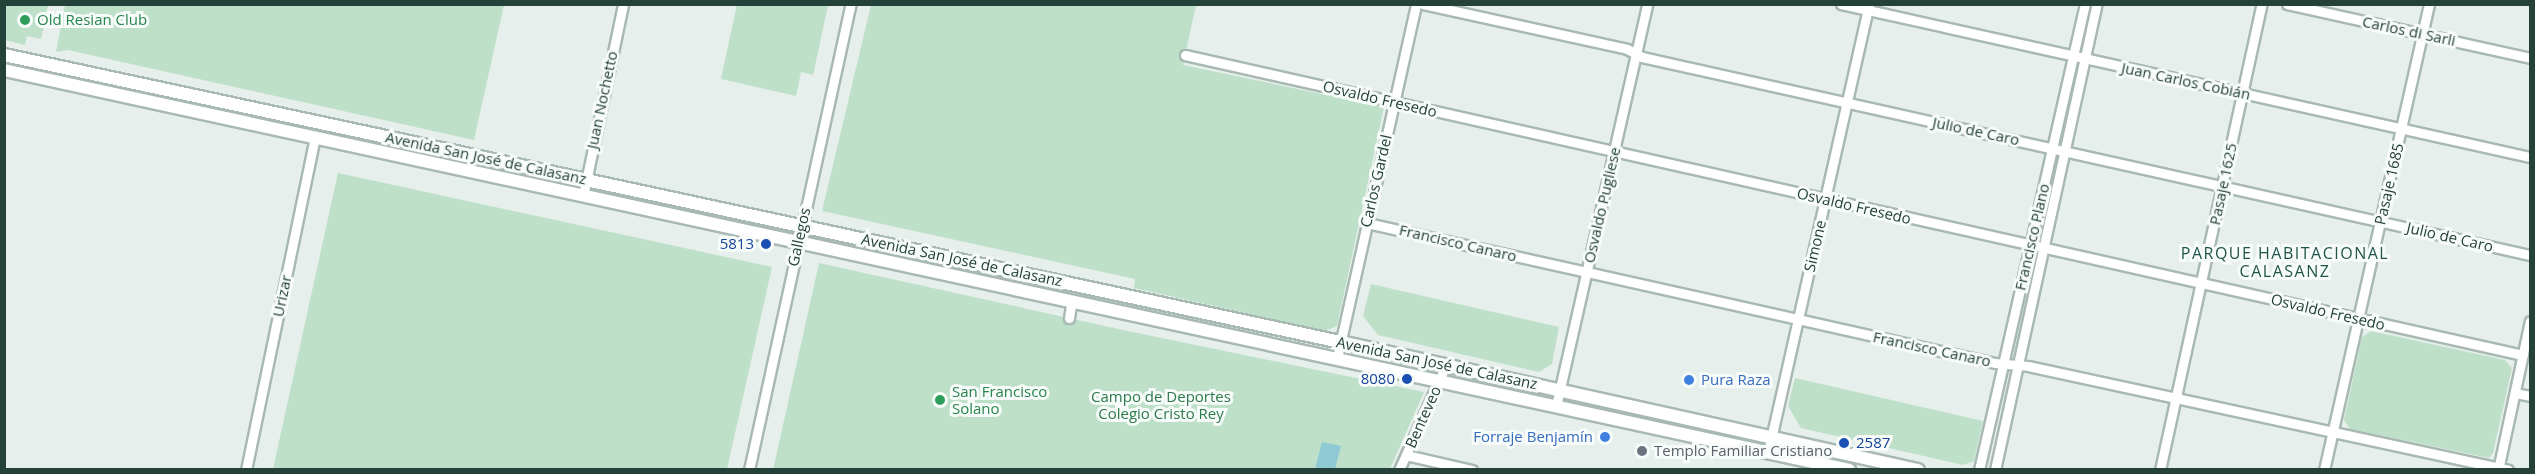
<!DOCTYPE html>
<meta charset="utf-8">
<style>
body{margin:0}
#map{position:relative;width:2535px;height:474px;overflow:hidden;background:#e6efeb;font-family:"Open Sans",sans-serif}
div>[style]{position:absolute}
.green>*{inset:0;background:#bfe0c8}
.water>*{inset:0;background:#8ec9d4}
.roads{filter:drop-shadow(2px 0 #a8b8b2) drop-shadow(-2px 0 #a8b8b2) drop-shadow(0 2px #a8b8b2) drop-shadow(0 -2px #a8b8b2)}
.street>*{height:9px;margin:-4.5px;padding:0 4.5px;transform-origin:4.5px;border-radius:4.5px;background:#fff}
.secondary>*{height:12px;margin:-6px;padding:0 6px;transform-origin:6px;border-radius:6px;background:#fff}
.dots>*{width:16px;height:16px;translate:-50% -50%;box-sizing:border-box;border:3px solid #f7fbf9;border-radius:50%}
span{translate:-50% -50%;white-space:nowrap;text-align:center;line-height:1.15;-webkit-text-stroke:6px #f7fbf9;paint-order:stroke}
.leisure-label{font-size:15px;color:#27864d}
.left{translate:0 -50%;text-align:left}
.street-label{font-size:15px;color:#24423a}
.transit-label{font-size:15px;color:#164399}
.right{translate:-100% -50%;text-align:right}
.shop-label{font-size:15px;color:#366cbe}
.park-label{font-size:15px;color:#2d7a4b}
.worship-label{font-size:15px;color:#5b616d}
.neighbourhood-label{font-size:16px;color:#1f5548;letter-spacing:1.5px}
.frame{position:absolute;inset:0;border:6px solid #24423a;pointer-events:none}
</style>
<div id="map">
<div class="green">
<i style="clip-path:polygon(5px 4px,48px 5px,41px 39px,27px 36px,25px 45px,5px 40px)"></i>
<i style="clip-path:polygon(737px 4px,828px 5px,813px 75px,801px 72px,796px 96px,721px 79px)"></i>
<i style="clip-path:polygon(65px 5px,65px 4px,504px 5px,474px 140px,68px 50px,56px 52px)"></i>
<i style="clip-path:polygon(871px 5px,1196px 5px,1183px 65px,1384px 107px,1337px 326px,1325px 331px,1134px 288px,1135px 279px,822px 211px)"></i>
<i style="clip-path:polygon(338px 173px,772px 267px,727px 469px,273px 469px)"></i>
<i style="clip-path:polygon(819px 263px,1123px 330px,1424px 392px,1390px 469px,773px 470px)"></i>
<i style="clip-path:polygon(1371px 284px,1559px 327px,1552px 364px,1539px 372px,1378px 335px,1363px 316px)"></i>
<i style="clip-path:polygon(2371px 331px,2505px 360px,2512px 368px,2493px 453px,2489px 458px,2350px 429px,2344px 420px,2362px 337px)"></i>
<i style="clip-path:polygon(1795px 378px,1983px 421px,1974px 461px,1963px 465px,1801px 428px,1788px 406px)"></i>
</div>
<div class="water">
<i style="clip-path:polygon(1322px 442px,1341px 446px,1335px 469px,1315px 469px)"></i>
</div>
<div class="roads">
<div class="street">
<i style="left:1423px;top:4px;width:209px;rotate:12.4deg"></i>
<i style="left:1627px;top:49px;width:17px;rotate:28deg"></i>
<i style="left:1642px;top:57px;width:910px;rotate:12.57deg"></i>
<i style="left:1841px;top:4px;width:706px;rotate:12.52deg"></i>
<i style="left:2287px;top:4px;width:249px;rotate:12.5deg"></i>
<i style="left:1185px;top:55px;width:1371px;rotate:12.64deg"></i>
<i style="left:583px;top:196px;width:196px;rotate:-78.2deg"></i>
<i style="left:1367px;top:223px;width:643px;rotate:12.57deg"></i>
<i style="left:1995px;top:363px;width:33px;rotate:5deg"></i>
<i style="left:2028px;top:366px;width:491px;rotate:12.2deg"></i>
<i style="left:1069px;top:318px;width:18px;rotate:-81deg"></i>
<i style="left:1337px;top:358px;width:363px;rotate:-77.4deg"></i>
<i style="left:2515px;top:393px;width:15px;rotate:11deg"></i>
<i style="left:1556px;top:406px;width:412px;rotate:-77.2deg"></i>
<i style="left:1768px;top:452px;width:459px;rotate:-77.3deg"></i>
<i style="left:1406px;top:455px;width:68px;rotate:12.8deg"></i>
<i style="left:246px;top:470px;width:339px;rotate:-78.3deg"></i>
<i style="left:749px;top:470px;width:477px;rotate:-77.7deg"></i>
<i style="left:1399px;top:470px;width:115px;rotate:-65.9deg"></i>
<i style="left:1979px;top:470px;width:478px;rotate:-77.2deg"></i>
<i style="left:1995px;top:470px;width:477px;rotate:-77.7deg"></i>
<i style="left:2160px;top:470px;width:477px;rotate:-77.7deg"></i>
<i style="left:2324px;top:470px;width:478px;rotate:-77.3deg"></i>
<i style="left:2498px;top:470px;width:152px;rotate:-77.9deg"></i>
</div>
<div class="secondary">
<i style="left:4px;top:55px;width:1367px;rotate:12.12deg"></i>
<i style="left:1341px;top:342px;width:591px;rotate:12.51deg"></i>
<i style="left:4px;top:70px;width:1888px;rotate:12.23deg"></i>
</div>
</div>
<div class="dots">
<i style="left:25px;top:20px;background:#2e9e5b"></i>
<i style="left:766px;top:244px;background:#1a4fb4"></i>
<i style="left:1407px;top:379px;background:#1a4fb4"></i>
<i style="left:1689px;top:380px;background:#3f7fe0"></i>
<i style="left:940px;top:400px;background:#2e9e5b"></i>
<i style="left:1605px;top:437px;background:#3f7fe0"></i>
<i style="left:1844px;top:443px;background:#1a4fb4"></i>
<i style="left:1642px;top:451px;background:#6b7280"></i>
</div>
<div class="leisure-label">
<span class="left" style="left:37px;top:20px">Old Resian Club</span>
<span class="left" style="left:952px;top:400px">San Francisco<br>Solano</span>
</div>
<div class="street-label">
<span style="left:2409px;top:31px;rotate:12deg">Carlos di Sarli</span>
<span style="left:2186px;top:81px;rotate:12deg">Juan Carlos Cobián</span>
<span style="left:1380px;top:99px;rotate:13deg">Osvaldo Fresedo</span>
<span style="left:602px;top:100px;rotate:-78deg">Juan Nochetto</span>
<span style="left:1976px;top:131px;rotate:12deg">Julio de Caro</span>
<span style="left:486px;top:158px;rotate:12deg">Avenida San José de Calasanz</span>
<span style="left:1376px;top:181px;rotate:-77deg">Carlos Gardel</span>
<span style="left:2223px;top:184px;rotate:-78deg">Pasaje 1625</span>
<span style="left:2389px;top:184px;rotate:-77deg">Pasaje 1685</span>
<span style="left:1602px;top:205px;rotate:-77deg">Osvaldo Pugliese</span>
<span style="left:1854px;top:206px;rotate:13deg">Osvaldo Fresedo</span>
<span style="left:799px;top:237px;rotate:-78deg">Gallegos</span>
<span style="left:2032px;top:237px;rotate:-77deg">Francisco Plano</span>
<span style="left:2450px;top:237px;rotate:13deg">Julio de Caro</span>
<span style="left:1458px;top:243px;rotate:13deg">Francisco Canaro</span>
<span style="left:1815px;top:246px;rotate:-77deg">Simone</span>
<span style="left:962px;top:260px;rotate:12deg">Avenida San José de Calasanz</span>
<span style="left:282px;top:296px;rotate:-78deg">Urizar</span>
<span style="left:2328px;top:312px;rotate:13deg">Osvaldo Fresedo</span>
<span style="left:1932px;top:349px;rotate:12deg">Francisco Canaro</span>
<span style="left:1437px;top:363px;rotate:12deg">Avenida San José de Calasanz</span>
<span style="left:1423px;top:417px;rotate:-66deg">Benteveo</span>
</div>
<div class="transit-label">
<span class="right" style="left:754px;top:244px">5813</span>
<span class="right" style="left:1395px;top:379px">8080</span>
<span class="left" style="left:1856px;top:443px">2587</span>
</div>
<div class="shop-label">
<span class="left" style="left:1701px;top:380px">Pura Raza</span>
<span class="right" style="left:1593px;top:437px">Forraje Benjamín</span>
</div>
<div class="park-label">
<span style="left:1161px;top:405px">Campo de Deportes<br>Colegio Cristo Rey</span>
</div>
<div class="worship-label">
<span class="left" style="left:1654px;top:451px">Templo Familiar Cristiano</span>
</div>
<div class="neighbourhood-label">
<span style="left:2285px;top:262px">PARQUE HABITACIONAL<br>CALASANZ</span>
</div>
<div class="frame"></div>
</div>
